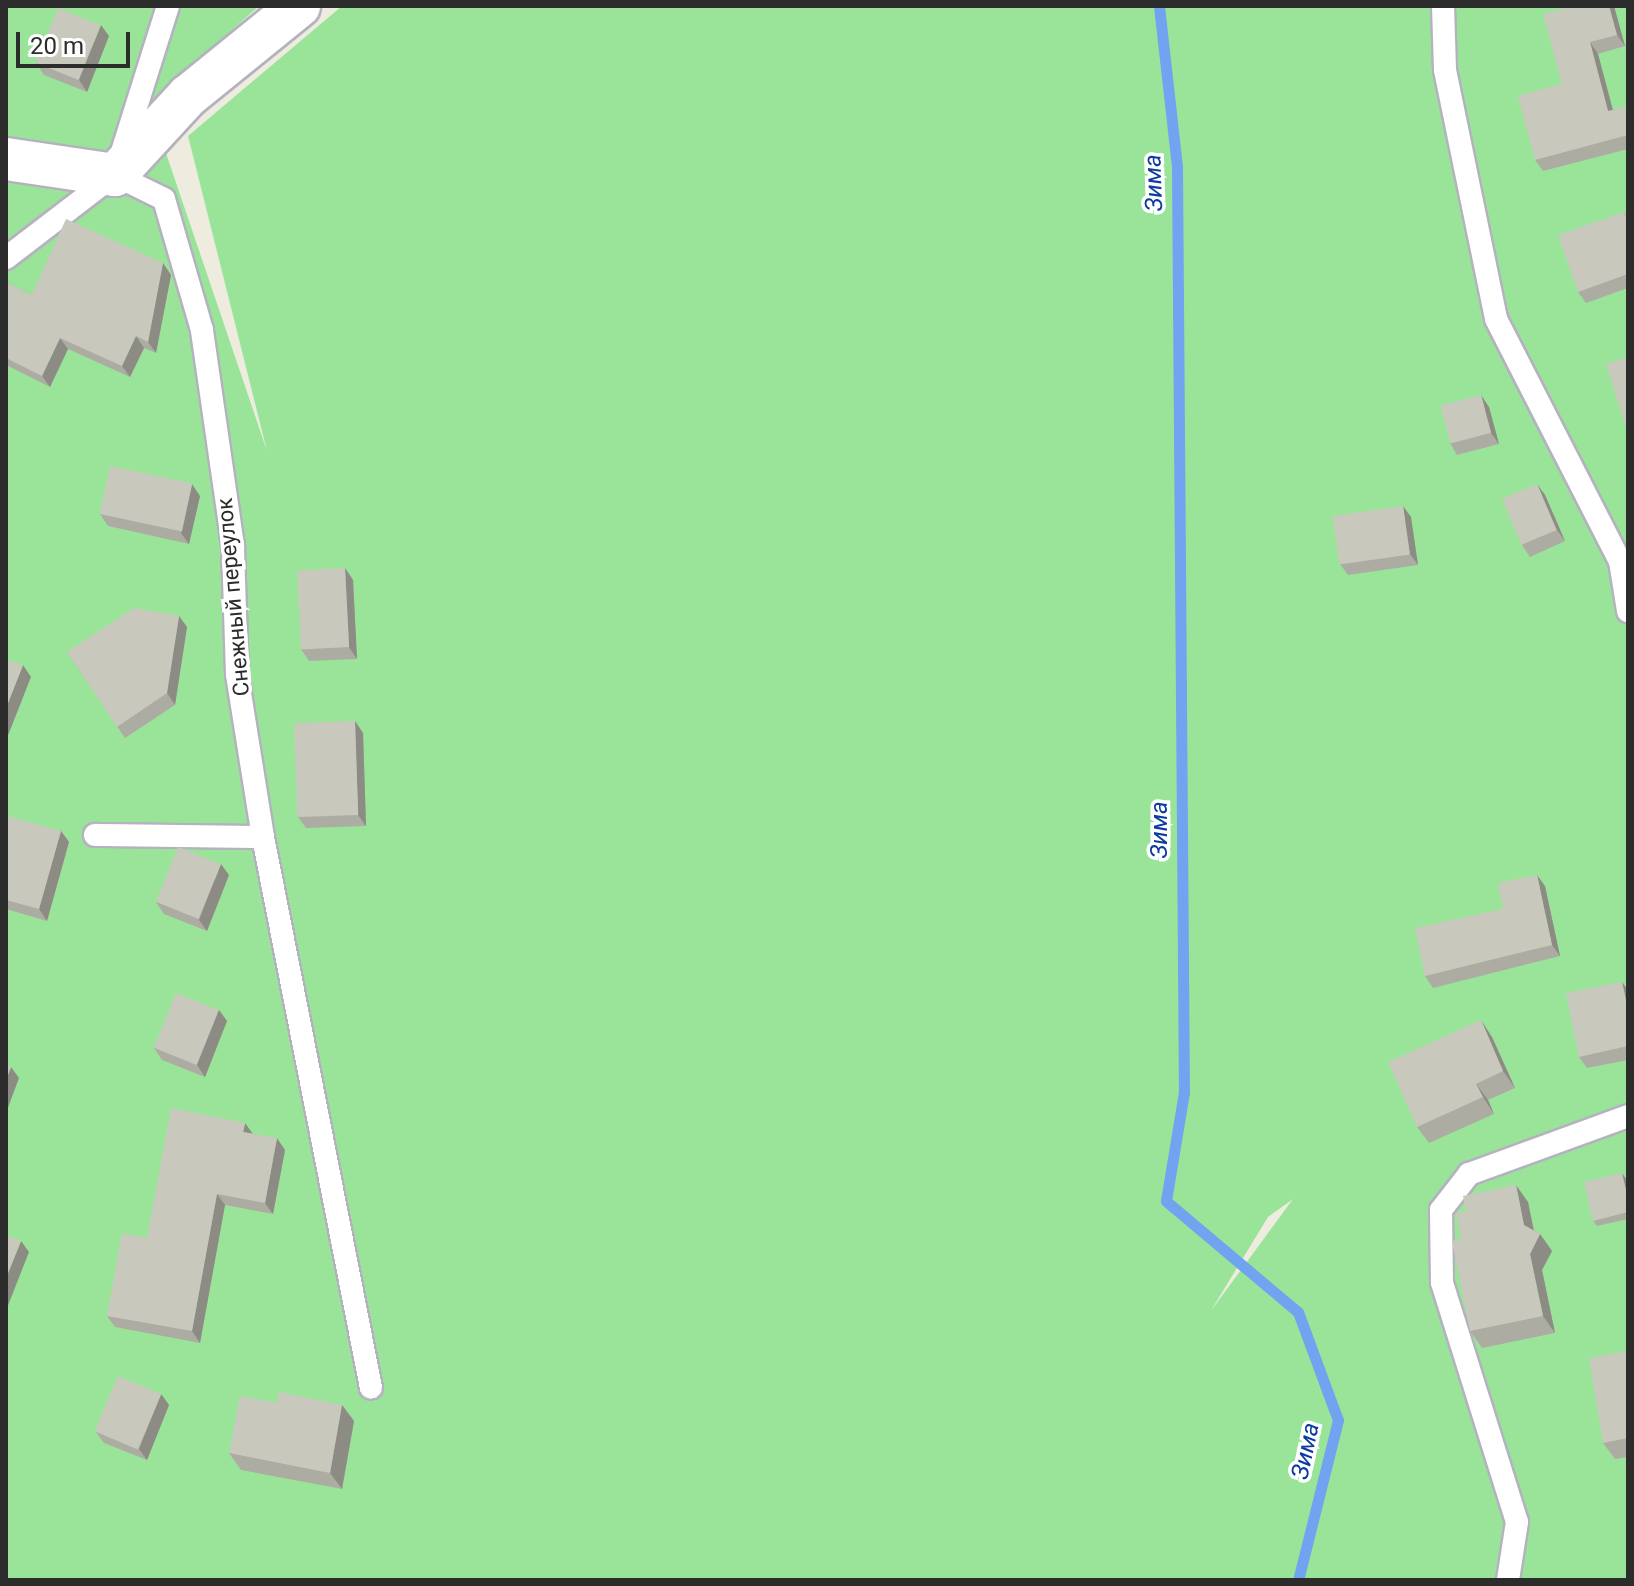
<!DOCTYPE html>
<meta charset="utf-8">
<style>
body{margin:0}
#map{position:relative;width:1634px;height:1586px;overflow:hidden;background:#eeecde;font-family:Roboto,sans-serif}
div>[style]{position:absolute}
.green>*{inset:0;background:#9ae49a}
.stream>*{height:11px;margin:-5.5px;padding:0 5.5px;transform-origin:5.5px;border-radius:5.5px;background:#70a3f0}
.roads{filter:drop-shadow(2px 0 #b4b2bf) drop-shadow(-2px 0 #b4b2bf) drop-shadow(0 2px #b4b2bf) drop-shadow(0 -2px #b4b2bf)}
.service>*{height:22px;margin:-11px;padding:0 11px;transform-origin:11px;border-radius:11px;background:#fff}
.minor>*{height:42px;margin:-21px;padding:0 21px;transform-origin:21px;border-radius:21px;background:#fff}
.wall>*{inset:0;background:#adaca3}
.shaded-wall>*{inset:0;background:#8d8c84}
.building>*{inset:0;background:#c9c8bd;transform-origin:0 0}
span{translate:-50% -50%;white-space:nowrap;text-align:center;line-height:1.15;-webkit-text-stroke:7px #fff;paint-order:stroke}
.street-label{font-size:22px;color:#2c2c2c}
.water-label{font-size:24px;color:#0c3ba0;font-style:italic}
.frame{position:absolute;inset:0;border:8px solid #2c2c2c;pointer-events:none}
.scale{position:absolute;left:16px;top:32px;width:114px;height:36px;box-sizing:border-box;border:4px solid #2c2c2c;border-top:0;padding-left:10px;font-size:24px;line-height:28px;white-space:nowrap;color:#2c2c2c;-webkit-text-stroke:6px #fff;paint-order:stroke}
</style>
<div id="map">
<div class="green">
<i style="clip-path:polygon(evenodd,6px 6px,259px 6px,149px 103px,267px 451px,188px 136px,342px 6px,1628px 6px,1628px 1580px,6px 1580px,6px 6px,1293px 1199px,1213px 1308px,1212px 1309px,1268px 1217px,1293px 1199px)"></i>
</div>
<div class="stream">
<i style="left:1159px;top:6px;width:162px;rotate:83.6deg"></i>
<i style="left:1177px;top:167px;width:925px;rotate:89.57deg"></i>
<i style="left:1184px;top:1092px;width:110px;rotate:99.4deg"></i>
<i style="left:1166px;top:1201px;width:172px;rotate:40.1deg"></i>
<i style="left:1298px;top:1312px;width:115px;rotate:69.7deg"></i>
<i style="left:1338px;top:1420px;width:165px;rotate:104deg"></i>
</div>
<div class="roads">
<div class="service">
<i style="left:1443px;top:6px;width:64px;rotate:88.2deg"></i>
<i style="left:1445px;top:70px;width:254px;rotate:78.4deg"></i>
<i style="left:1496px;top:319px;width:272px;rotate:62.9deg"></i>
<i style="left:1620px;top:561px;width:51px;rotate:80.9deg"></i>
<i style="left:121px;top:155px;width:156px;rotate:-72.5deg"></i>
<i style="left:6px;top:258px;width:135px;rotate:-37.5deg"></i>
<i style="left:95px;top:835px;width:168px;rotate:0.7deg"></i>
<i style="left:263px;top:837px;width:164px;rotate:-99.1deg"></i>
<i style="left:237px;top:675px;width:129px;rotate:-91.8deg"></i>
<i style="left:233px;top:546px;width:218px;rotate:-98.2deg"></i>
<i style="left:202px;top:330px;width:136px;rotate:-106.2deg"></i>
<i style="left:164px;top:199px;width:55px;rotate:-153.9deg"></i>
<i style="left:263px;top:837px;width:561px;rotate:78.91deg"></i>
<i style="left:1508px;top:1580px;width:59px;rotate:-81.2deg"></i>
<i style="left:1517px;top:1522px;width:250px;rotate:-107.4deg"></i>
<i style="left:1442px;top:1283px;width:73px;rotate:-90.8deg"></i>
<i style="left:1441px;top:1210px;width:46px;rotate:-52.1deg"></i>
<i style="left:1469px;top:1174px;width:169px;rotate:-20deg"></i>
</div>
<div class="minor">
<i style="left:6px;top:159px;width:110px;rotate:8.4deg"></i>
<i style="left:115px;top:175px;width:108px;rotate:-47.3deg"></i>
<i style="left:188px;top:96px;width:143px;rotate:-39deg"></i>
</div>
</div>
<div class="wall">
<i style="clip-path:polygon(1614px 6px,1625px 46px,1598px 54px,1613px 110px,1628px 106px,1628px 149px,1543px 171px,1535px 160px,1562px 84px)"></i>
<i style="clip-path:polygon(109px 36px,87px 92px,44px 75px,36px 63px)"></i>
<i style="clip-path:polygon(1624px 212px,1628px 218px,1628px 288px,1586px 303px,1578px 292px)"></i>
<i style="clip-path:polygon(163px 263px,171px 275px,156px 353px,144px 348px,130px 377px,68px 349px,50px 387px,6px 365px,6px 282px,32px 295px)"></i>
<i style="clip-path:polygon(1489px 407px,1499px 444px,1457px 455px,1450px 443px)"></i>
<i style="clip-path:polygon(1545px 495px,1565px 541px,1530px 557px,1522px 545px)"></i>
<i style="clip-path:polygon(200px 496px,189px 544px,108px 526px,100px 514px)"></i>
<i style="clip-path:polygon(1411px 517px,1418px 565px,1348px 575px,1340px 564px)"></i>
<i style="clip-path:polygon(345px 568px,353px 580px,357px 659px,309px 661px,301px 649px)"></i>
<i style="clip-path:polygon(179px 616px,187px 627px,175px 705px,125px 738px,67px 652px)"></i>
<i style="clip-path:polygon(355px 721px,363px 733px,366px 826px,306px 828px,298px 817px)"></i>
<i style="clip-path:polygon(6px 820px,61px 831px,69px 842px,47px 921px,6px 909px)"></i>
<i style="clip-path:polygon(229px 875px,207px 931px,164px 914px,156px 902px)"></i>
<i style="clip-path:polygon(1545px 886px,1560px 956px,1433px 988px,1425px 976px,1503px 909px)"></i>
<i style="clip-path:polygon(1628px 990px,1628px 1060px,1587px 1068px,1579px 1057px)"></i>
<i style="clip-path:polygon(219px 1010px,227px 1021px,205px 1077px,162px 1060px,154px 1048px)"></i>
<i style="clip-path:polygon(1492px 1037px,1515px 1088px,1488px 1100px,1494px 1114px,1429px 1143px,1417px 1127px)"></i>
<i style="clip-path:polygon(253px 1134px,285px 1150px,273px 1214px,225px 1205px,200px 1343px,115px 1327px,107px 1316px,147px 1238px)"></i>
<i style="clip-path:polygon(1622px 1173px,1626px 1179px,1628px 1188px,1628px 1219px,1597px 1226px,1593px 1221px)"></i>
<i style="clip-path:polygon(1528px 1202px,1534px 1230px,1540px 1234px,1552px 1251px,1542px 1270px,1555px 1333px,1482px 1348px,1470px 1331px,1461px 1239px,1466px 1211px)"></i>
<i style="clip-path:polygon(1628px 1351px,1628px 1457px,1615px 1459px,1603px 1443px)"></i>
<i style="clip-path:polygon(161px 1394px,169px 1405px,147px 1460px,104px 1443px,96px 1432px)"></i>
<i style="clip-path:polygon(277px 1403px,342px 1405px,354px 1421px,342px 1489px,241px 1470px,229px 1453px)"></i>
</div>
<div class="shaded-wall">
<i style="clip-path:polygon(1609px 6px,1614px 6px,1625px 46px,1617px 35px)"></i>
<i style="clip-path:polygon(101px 25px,109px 36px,87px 92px,79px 80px)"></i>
<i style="clip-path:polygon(1590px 42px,1598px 54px,1616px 122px,1608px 111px)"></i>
<i style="clip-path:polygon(163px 263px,171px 275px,156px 353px,148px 342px)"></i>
<i style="clip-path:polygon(136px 336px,144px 348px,130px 377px,122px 366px)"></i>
<i style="clip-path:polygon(60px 338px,68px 349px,50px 387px,42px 376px)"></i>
<i style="clip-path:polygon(1481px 395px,1489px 407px,1499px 444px,1491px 433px)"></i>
<i style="clip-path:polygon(192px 484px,200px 496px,189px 544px,181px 533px)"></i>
<i style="clip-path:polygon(1537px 484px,1545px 495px,1565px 541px,1557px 530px)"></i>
<i style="clip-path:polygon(1403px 506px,1411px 517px,1418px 565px,1410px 554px)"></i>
<i style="clip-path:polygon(345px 568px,353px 580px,357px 659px,349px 647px)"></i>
<i style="clip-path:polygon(179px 616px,187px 627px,175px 705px,167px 693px)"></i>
<i style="clip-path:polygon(23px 665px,31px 677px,7px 738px,6px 708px)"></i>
<i style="clip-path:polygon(355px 721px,363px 733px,366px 826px,358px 815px)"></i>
<i style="clip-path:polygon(61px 831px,69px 842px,47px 921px,39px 909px)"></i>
<i style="clip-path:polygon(221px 864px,229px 875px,207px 931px,199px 920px)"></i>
<i style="clip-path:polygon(1537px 875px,1545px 886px,1560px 956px,1552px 945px)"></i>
<i style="clip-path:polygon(1622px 982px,1628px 990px,1628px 1010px)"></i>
<i style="clip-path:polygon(219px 1010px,227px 1021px,205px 1077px,197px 1065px)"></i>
<i style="clip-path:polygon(1481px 1020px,1492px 1037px,1515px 1088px,1503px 1071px)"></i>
<i style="clip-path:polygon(11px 1067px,19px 1078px,6px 1113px,6px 1080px)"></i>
<i style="clip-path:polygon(1476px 1084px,1488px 1100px,1494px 1114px,1483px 1097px)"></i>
<i style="clip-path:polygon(245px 1123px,253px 1134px,243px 1132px)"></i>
<i style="clip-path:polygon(277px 1138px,285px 1150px,273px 1214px,265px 1203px)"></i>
<i style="clip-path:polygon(1622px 1173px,1626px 1179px,1628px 1188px,1628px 1199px)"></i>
<i style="clip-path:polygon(1516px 1185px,1528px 1202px,1536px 1242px,1524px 1225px)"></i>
<i style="clip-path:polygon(217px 1194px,225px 1205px,200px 1343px,192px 1331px)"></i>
<i style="clip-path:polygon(1540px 1234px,1552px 1251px,1542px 1270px,1555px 1333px,1543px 1316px,1530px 1254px)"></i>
<i style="clip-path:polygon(21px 1241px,29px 1252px,7px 1308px,6px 1278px)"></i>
<i style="clip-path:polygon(161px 1394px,169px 1405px,147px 1460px,139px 1449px)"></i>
<i style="clip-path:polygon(342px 1405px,354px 1421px,342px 1489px,330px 1473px)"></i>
</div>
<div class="building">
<i style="clip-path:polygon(1575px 6px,1609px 6px,1617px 35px,1590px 42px,1608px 111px,1628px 106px,1628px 135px,1535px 160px,1518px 96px,1562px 84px,1543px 14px)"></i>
<i style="left:58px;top:8px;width:46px;height:59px;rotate:22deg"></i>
<i style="clip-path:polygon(1624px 212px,1628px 223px,1628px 274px,1578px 292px,1558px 235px)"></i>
<i style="clip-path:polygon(66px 219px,163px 263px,148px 342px,136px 336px,122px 366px,60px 338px,42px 376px,6px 358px,6px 282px,32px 295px)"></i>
<i style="clip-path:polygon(1628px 357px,1628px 427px,1626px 427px,1606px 364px)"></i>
<i style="left:1481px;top:395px;width:39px;height:42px;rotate:75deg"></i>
<i style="left:110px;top:466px;width:84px;height:49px;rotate:12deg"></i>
<i style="left:1537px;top:484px;width:50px;height:38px;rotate:67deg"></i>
<i style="left:1403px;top:506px;width:49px;height:71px;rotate:82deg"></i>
<i style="left:345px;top:568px;width:79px;height:48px;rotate:87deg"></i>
<i style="clip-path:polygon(134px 608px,179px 616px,167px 693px,117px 727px,67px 652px)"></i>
<i style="clip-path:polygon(6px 659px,23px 665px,6px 708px)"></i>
<i style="left:355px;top:721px;width:94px;height:61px;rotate:88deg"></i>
<i style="clip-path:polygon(7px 816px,61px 831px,39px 909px,6px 900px,6px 820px)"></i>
<i style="left:178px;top:847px;width:46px;height:59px;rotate:22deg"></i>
<i style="clip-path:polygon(1537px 875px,1552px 945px,1425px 976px,1415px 928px,1503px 909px,1498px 883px)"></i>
<i style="clip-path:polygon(1622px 982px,1628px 1010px,1628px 1046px,1579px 1057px,1566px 993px)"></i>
<i style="left:176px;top:993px;width:46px;height:59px;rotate:22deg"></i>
<i style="clip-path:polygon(1481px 1020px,1503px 1071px,1476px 1084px,1483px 1097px,1417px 1127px,1388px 1062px)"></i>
<i style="clip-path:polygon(6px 1065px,11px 1067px,6px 1080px)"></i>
<i style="clip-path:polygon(171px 1108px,245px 1123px,243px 1132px,277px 1138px,265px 1203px,217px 1194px,192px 1331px,107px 1316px,122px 1233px,147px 1238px)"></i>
<i style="clip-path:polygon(1622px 1173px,1628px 1199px,1628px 1212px,1593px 1221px,1584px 1182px)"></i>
<i style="clip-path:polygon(1516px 1185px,1524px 1225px,1540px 1234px,1530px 1254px,1543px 1316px,1470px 1331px,1452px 1241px,1461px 1239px,1456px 1213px,1466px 1211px,1463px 1196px)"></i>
<i style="clip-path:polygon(6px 1235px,21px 1241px,6px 1278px)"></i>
<i style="clip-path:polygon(1628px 1351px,1628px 1438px,1603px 1443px,1589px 1358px)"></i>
<i style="left:118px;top:1376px;width:47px;height:60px;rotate:23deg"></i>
<i style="clip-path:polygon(279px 1392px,342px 1405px,330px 1473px,229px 1453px,240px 1396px,277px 1403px)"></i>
</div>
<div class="street-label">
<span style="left:233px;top:597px;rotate:-95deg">Снежный переулок</span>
</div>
<div class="water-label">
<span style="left:1154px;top:183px;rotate:-92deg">Зима</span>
<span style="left:1160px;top:830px;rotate:-90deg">Зима</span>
<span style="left:1306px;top:1451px;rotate:-78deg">Зима</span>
</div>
<div class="frame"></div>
<div class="scale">20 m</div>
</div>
